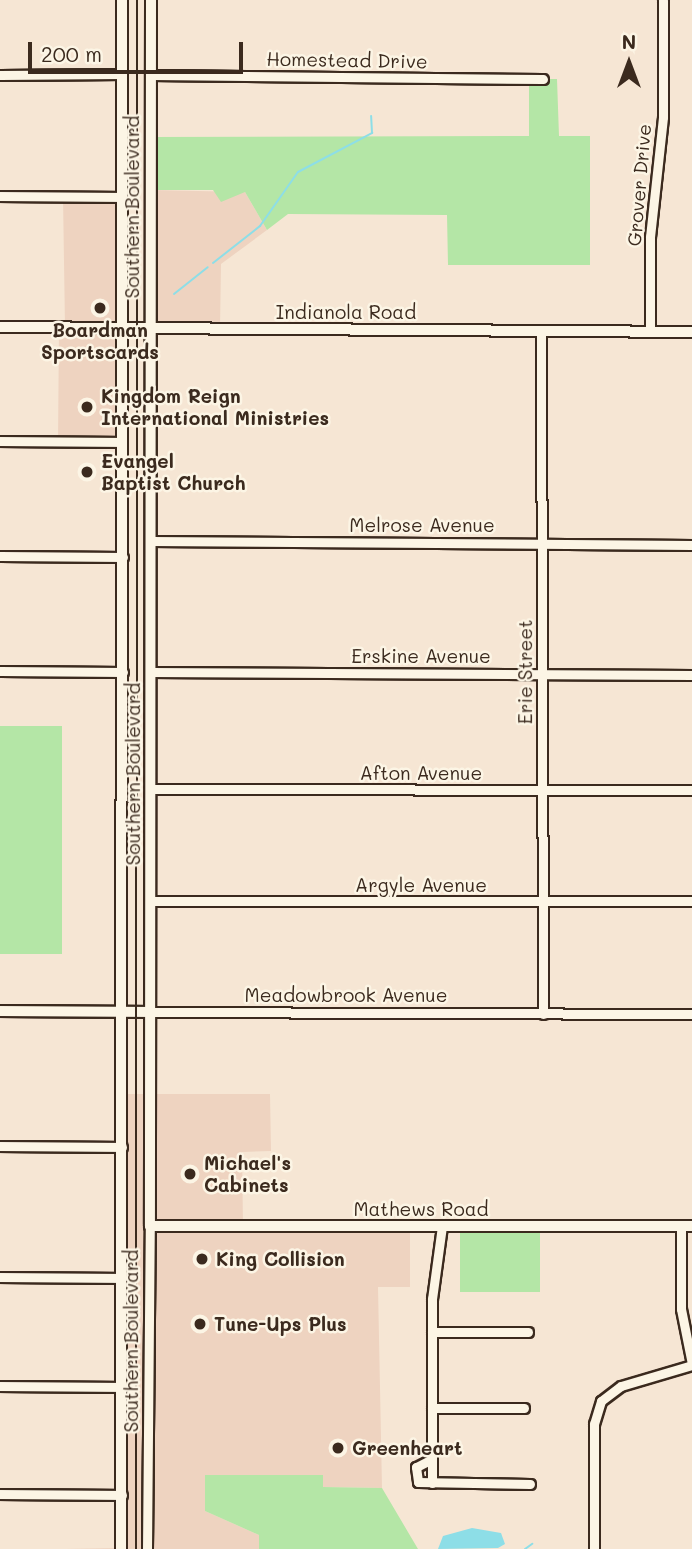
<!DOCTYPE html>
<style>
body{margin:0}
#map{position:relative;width:692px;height:1549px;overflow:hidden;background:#f6e6d4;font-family:Mali,sans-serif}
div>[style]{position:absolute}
.built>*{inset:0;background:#eed3c0}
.green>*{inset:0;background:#b4e6a6;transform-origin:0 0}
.water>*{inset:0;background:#8ddee7}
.stream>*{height:2px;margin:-1px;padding:0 1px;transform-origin:1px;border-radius:1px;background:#8ddee7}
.roads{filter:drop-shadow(2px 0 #3b2a1e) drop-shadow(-2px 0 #3b2a1e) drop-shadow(0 2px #3b2a1e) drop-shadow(0 -2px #3b2a1e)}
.minor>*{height:9px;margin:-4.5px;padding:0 4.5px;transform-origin:4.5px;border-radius:4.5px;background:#fcf5e5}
.tertiary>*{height:10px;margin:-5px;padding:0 5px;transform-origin:5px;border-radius:5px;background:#fcf5e5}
.rail>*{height:2px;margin:-1px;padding:0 1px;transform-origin:1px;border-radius:1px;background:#3b2a1e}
.dots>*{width:19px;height:19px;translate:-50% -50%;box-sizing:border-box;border:4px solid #fcf5e5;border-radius:50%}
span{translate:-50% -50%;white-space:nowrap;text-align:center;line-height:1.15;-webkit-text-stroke:5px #fcf5e5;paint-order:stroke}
.street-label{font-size:19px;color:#3b2a1e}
.poi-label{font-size:19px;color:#3b2a1e;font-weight:700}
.left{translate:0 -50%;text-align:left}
.north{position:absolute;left:594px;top:28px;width:70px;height:70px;-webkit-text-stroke:5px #fcf5e5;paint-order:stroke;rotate:0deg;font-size:19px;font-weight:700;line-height:28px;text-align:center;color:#3b2a1e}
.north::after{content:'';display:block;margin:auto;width:24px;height:32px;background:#3b2a1e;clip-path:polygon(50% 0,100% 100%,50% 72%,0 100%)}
.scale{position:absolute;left:28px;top:42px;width:215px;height:32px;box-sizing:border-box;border:4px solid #3b2a1e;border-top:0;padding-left:9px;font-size:21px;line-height:24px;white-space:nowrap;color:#3b2a1e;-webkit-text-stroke:5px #fcf5e5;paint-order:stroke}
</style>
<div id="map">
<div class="built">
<i style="clip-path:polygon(151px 190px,245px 192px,267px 230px,221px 264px,220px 328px,149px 328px)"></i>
<i style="clip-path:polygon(63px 197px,121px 197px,122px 442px,58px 442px,59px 327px,65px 327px)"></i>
<i style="clip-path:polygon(123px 1094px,270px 1094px,271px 1151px,242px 1152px,243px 1226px,410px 1226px,410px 1287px,378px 1287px,382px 1488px,323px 1487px,323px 1476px,205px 1475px,205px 1511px,259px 1535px,259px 1549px,65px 1549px,121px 1548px)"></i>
</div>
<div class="green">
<i style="clip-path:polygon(529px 79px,557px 79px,559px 136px,590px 136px,590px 265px,448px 265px,447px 215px,288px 214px,267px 230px,245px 192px,221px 202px,213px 190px,151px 190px,151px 137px,529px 136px)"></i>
<i style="left:0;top:726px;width:62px;height:228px"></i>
<i style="left:460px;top:1226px;width:80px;height:66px"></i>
<i style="clip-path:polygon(205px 1475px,323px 1475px,323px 1487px,382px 1488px,418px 1549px,259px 1549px,259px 1535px,205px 1511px)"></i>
</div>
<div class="water">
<i style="clip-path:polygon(472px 1528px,501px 1533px,505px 1544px,498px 1548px,438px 1549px,443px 1536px)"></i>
</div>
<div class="stream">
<i style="left:213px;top:263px;width:60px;rotate:-38.2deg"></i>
<i style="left:260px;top:226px;width:66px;rotate:-54.9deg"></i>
<i style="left:298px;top:172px;width:84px;rotate:-27.8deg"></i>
<i style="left:372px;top:133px;width:17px;rotate:-93deg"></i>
<i style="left:174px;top:294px;width:43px;rotate:-38.5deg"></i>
<i style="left:525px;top:1549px;width:9px;rotate:-36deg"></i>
</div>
<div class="roads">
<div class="minor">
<i style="left:0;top:75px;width:122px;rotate:-0.5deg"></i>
<i style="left:151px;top:75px;width:392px;rotate:0.6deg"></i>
<i style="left:0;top:196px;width:121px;rotate:0.5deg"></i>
<i style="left:541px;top:330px;width:684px;rotate:89.83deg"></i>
<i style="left:650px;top:332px;width:95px;rotate:-90deg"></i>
<i style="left:650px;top:237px;width:121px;rotate:-83.8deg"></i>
<i style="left:663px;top:117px;width:117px;rotate:-90deg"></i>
<i style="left:0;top:441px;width:122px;rotate:0.5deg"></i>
<i style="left:151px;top:541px;width:541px;rotate:0.42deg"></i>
<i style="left:0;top:556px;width:123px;rotate:0.5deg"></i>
<i style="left:0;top:671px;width:123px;rotate:0.5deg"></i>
<i style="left:151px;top:672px;width:541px;rotate:0.32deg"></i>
<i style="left:151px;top:789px;width:541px;rotate:0.11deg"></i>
<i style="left:150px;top:901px;width:542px"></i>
<i style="left:150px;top:1012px;width:542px;rotate:0.21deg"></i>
<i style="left:0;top:1146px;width:122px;rotate:0.5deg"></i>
<i style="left:681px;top:1226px;width:83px;rotate:90deg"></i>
<i style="left:681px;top:1309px;width:56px;rotate:78.7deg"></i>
<i style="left:0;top:1277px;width:122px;rotate:0.5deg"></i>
<i style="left:432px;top:1332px;width:96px"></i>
<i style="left:0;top:1386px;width:122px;rotate:0.5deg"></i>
<i style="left:432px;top:1408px;width:92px"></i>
<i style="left:432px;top:1459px;width:18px;rotate:153deg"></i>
<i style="left:416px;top:1467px;width:15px;rotate:82deg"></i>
<i style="left:418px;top:1482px;width:112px;rotate:1deg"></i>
<i style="left:432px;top:1483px;width:184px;rotate:-90deg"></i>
<i style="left:432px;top:1299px;width:74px;rotate:-82.2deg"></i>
<i style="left:0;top:1494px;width:122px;rotate:0.5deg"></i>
<i style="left:147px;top:1549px;width:323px;rotate:-89.5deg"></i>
<i style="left:594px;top:1549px;width:125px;rotate:-90deg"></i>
<i style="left:594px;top:1424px;width:24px;rotate:-73deg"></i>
<i style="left:601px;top:1401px;width:25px;rotate:-37deg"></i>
<i style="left:621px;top:1386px;width:74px;rotate:-16.5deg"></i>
</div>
<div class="tertiary">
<i style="left:151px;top:0;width:1226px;rotate:90.05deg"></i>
<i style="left:150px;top:1226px;width:542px"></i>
<i style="left:0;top:327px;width:692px;rotate:0.41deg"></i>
<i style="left:0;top:1011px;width:150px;rotate:0.4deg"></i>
<i style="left:121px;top:1549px;width:1549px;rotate:-89.96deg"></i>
</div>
</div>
<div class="rail">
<i style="left:136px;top:1549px;width:1549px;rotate:-89.96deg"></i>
</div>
<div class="dots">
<i style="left:100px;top:308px;background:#3b2a1e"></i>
<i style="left:87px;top:407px;background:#3b2a1e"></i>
<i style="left:87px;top:472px;background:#3b2a1e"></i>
<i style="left:190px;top:1174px;background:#3b2a1e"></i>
<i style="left:202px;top:1259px;background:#3b2a1e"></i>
<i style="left:200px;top:1324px;background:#3b2a1e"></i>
<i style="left:338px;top:1448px;background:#3b2a1e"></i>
</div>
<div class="street-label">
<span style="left:347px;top:60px;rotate:1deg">Homestead Drive</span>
<span style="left:639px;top:185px;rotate:-85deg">Grover Drive</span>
<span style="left:132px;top:207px;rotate:-90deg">Southern Boulevard</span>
<span style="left:346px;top:312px">Indianola Road</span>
<span style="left:422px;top:525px">Melrose Avenue</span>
<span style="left:421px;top:656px">Erskine Avenue</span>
<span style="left:525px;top:672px;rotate:-90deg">Erie Street</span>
<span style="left:421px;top:773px">Afton Avenue</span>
<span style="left:133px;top:774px;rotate:-90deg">Southern Boulevard</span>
<span style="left:421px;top:885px">Argyle Avenue</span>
<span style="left:346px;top:995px">Meadowbrook Avenue</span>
<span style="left:421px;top:1209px">Mathews Road</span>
<span style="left:131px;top:1341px;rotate:-90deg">Southern Boulevard</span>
</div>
<div class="poi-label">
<span style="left:100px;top:341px">Boardman<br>Sportscards</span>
<span class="left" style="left:101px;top:407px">Kingdom Reign<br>International Ministries</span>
<span class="left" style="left:101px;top:472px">Evangel<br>Baptist Church</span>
<span class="left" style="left:204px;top:1174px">Michael's<br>Cabinets</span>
<span class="left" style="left:216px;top:1259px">King Collision</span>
<span class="left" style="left:214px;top:1324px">Tune-Ups Plus</span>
<span class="left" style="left:352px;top:1448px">Greenheart</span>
</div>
<div class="north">N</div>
<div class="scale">200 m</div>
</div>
